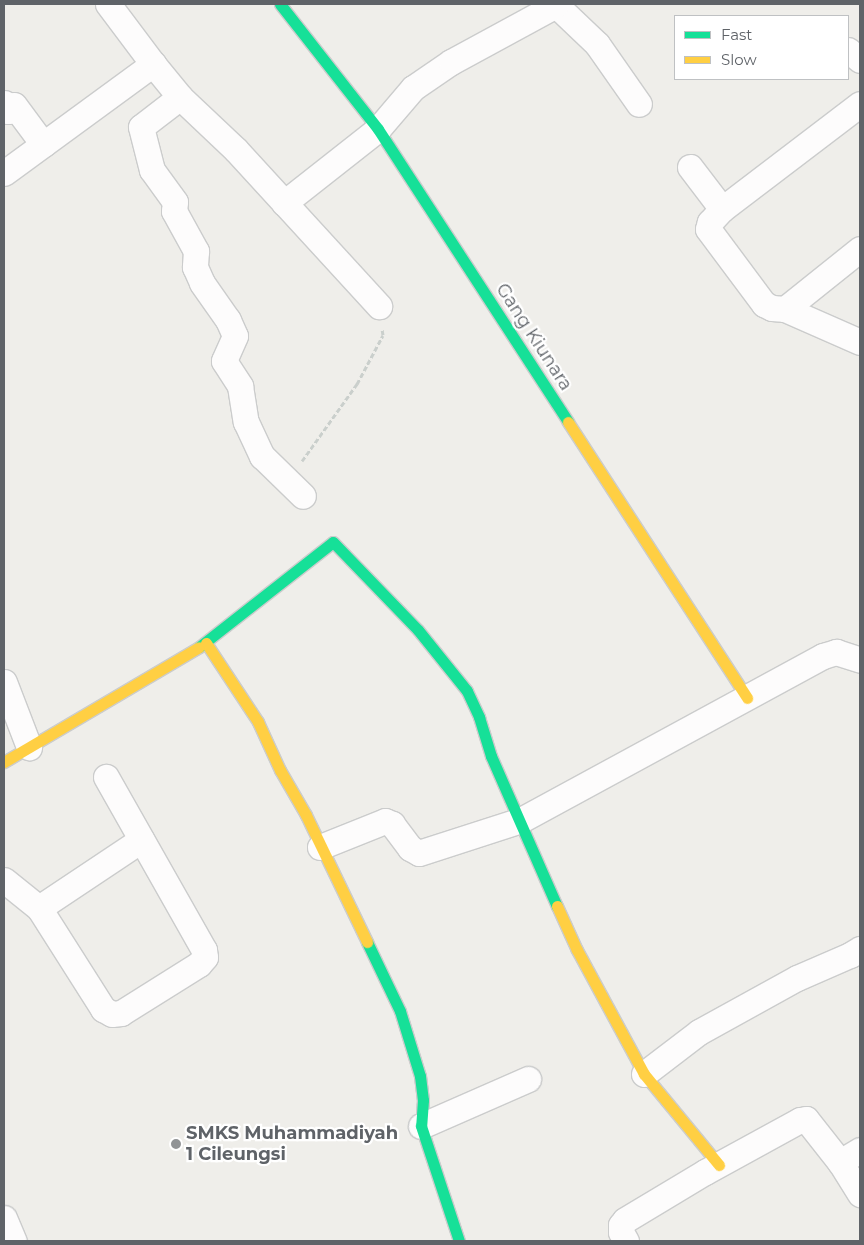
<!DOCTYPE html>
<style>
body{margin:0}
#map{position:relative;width:864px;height:1245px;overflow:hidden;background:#efeeea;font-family:Montserrat,sans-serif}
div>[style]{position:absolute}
.path>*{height:3px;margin-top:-1.5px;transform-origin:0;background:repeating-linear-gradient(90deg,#cacfcc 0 5px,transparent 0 7.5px)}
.roads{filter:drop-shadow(1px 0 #cbcccc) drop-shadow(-1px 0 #cbcccc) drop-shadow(0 1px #cbcccc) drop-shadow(0 -1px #cbcccc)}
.street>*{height:25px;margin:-12.5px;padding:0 12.5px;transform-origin:12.5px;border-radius:12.5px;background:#fdfcfc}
.fast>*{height:11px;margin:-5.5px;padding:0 5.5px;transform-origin:5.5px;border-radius:5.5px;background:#16e098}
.slow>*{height:11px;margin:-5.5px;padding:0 5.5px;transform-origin:5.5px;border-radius:5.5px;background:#ffcf43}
.dots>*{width:14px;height:14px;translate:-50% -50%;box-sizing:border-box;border:2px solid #fff;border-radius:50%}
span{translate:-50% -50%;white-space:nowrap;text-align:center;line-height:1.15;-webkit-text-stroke:4.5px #fff;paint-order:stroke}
.street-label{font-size:18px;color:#5f6368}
.poi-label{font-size:18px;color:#5f6368;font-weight:700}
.left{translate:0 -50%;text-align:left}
.frame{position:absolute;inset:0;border:5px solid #5f6368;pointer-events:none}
.legend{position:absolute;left:674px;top:15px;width:175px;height:65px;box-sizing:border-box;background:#fff;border:1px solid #bfc1c3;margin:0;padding:6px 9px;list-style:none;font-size:15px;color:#5f6368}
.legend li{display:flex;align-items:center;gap:10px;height:25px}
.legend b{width:25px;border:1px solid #bfc1c3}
</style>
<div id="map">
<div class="path">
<i style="left:302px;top:461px;width:95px;rotate:-54.5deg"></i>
<i style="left:357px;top:384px;width:55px;rotate:-62deg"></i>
<i style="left:383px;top:335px;width:6px;rotate:-99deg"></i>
</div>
<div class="roads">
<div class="street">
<i style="left:108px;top:4px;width:75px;rotate:53.1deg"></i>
<i style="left:153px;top:64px;width:43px;rotate:50.7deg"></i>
<i style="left:180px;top:97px;width:77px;rotate:43.4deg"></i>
<i style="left:236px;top:150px;width:212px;rotate:47.5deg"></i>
<i style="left:555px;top:4px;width:58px;rotate:43.6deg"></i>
<i style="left:597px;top:44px;width:73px;rotate:55deg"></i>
<i style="left:848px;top:50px;width:16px;rotate:40deg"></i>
<i style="left:180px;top:97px;width:49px;rotate:142.4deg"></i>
<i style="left:141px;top:127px;width:44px;rotate:75.7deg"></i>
<i style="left:152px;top:170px;width:39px;rotate:54deg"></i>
<i style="left:175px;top:202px;width:9px;rotate:96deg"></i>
<i style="left:174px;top:211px;width:46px;rotate:61.2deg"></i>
<i style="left:196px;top:251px;width:16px;rotate:94deg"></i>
<i style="left:195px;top:267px;width:17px;rotate:66deg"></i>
<i style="left:202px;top:283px;width:45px;rotate:54.9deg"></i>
<i style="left:228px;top:320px;width:17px;rotate:66deg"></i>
<i style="left:235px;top:336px;width:27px;rotate:114deg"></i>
<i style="left:224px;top:361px;width:30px;rotate:57deg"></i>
<i style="left:240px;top:386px;width:36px;rotate:81deg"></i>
<i style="left:246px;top:422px;width:38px;rotate:65deg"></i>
<i style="left:262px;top:456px;width:57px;rotate:44.3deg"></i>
<i style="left:4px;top:103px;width:9px;rotate:63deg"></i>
<i style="left:8px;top:111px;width:8px;rotate:-45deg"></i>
<i style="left:14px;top:105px;width:49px;rotate:53.4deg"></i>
<i style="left:860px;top:104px;width:173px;rotate:142.7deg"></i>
<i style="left:722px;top:209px;width:18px;rotate:133deg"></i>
<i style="left:710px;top:222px;width:7px;rotate:106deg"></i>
<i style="left:708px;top:229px;width:94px;rotate:53.3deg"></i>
<i style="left:764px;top:304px;width:9px;rotate:27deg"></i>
<i style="left:772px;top:308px;width:13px;rotate:4deg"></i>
<i style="left:785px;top:309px;width:82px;rotate:23.7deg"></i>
<i style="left:690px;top:167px;width:53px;rotate:52.7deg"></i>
<i style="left:4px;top:173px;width:185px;rotate:-36.2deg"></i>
<i style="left:284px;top:203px;width:120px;rotate:-38.2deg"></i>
<i style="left:378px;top:129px;width:54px;rotate:-49.5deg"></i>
<i style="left:413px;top:88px;width:46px;rotate:-34.4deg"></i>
<i style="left:451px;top:62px;width:119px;rotate:-28.5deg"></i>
<i style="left:785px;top:309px;width:96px;rotate:-38.7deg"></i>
<i style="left:4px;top:682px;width:70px;rotate:69deg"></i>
<i style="left:320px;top:847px;width:70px;rotate:-21.8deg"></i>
<i style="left:385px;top:821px;width:8px;rotate:23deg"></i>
<i style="left:392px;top:824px;width:30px;rotate:53deg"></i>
<i style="left:410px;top:848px;width:10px;rotate:29deg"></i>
<i style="left:419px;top:853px;width:107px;rotate:-17.9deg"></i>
<i style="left:521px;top:820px;width:344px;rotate:-28.5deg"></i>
<i style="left:823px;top:656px;width:14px;rotate:-17deg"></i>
<i style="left:836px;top:652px;width:25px;rotate:18deg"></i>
<i style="left:4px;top:880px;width:45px;rotate:38.7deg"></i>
<i style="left:39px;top:908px;width:120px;rotate:57.6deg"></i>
<i style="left:103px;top:1009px;width:10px;rotate:29deg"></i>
<i style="left:112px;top:1014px;width:9px;rotate:-6deg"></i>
<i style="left:121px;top:1013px;width:92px;rotate:-32.1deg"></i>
<i style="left:199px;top:964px;width:9px;rotate:-49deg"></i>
<i style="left:205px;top:957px;width:7px;rotate:-98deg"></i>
<i style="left:204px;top:950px;width:199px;rotate:-119.5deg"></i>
<i style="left:39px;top:908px;width:123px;rotate:-33.7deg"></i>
<i style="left:644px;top:1074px;width:69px;rotate:-37.4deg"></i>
<i style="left:699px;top:1032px;width:112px;rotate:-28.9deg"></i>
<i style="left:797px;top:978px;width:58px;rotate:-23.5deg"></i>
<i style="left:850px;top:955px;width:12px;rotate:-31deg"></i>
<i style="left:421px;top:1126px;width:117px;rotate:-23.7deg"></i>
<i style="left:840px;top:1162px;width:23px;rotate:-31deg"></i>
<i style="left:4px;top:1218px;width:25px;rotate:67deg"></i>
<i style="left:626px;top:1241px;width:10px;rotate:-119deg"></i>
<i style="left:621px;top:1232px;width:7px;rotate:-90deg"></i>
<i style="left:621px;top:1225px;width:6px;rotate:-51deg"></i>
<i style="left:625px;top:1220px;width:93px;rotate:-31deg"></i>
<i style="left:705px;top:1172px;width:108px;rotate:-28.7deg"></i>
<i style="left:800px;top:1120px;width:6px;rotate:-9deg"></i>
<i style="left:806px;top:1119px;width:55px;rotate:51.7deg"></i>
<i style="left:840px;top:1162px;width:38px;rotate:58deg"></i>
</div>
<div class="fast">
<i style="left:280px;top:4px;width:159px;rotate:51.9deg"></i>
<i style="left:378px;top:129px;width:349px;rotate:57deg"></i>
<i style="left:199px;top:647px;width:170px;rotate:-38.1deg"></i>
<i style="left:333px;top:542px;width:122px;rotate:46deg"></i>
<i style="left:418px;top:630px;width:78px;rotate:51.2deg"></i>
<i style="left:467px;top:691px;width:29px;rotate:65deg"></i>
<i style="left:479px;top:717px;width:41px;rotate:72.9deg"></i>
<i style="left:491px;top:756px;width:164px;rotate:66.3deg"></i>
<i style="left:367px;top:942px;width:76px;rotate:64.4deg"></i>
<i style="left:400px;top:1011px;width:68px;rotate:72.9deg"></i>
<i style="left:420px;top:1076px;width:24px;rotate:83deg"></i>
<i style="left:423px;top:1100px;width:26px;rotate:94deg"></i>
<i style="left:421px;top:1126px;width:121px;rotate:71.7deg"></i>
</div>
<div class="slow">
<i style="left:568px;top:422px;width:329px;rotate:57deg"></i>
<i style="left:206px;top:643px;width:95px;rotate:56.6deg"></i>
<i style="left:258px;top:722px;width:53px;rotate:65.4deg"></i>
<i style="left:280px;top:770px;width:52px;rotate:60deg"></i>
<i style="left:306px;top:815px;width:141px;rotate:64.3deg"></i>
<i style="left:4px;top:762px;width:226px;rotate:-30.5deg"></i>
<i style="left:557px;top:906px;width:48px;rotate:65.6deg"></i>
<i style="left:577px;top:950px;width:141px;rotate:61.6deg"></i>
<i style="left:644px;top:1074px;width:118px;rotate:50.5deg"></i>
</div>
</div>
<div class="dots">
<i style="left:176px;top:1144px;background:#919496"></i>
</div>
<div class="street-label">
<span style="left:534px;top:337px;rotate:57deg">Gang Kiunara</span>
</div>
<div class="poi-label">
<span class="left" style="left:186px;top:1144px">SMKS Muhammadiyah<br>1 Cileungsi</span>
</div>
<div class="frame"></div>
<ul class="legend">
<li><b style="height:6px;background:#16e098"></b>Fast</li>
<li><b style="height:6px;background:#ffcf43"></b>Slow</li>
</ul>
</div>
